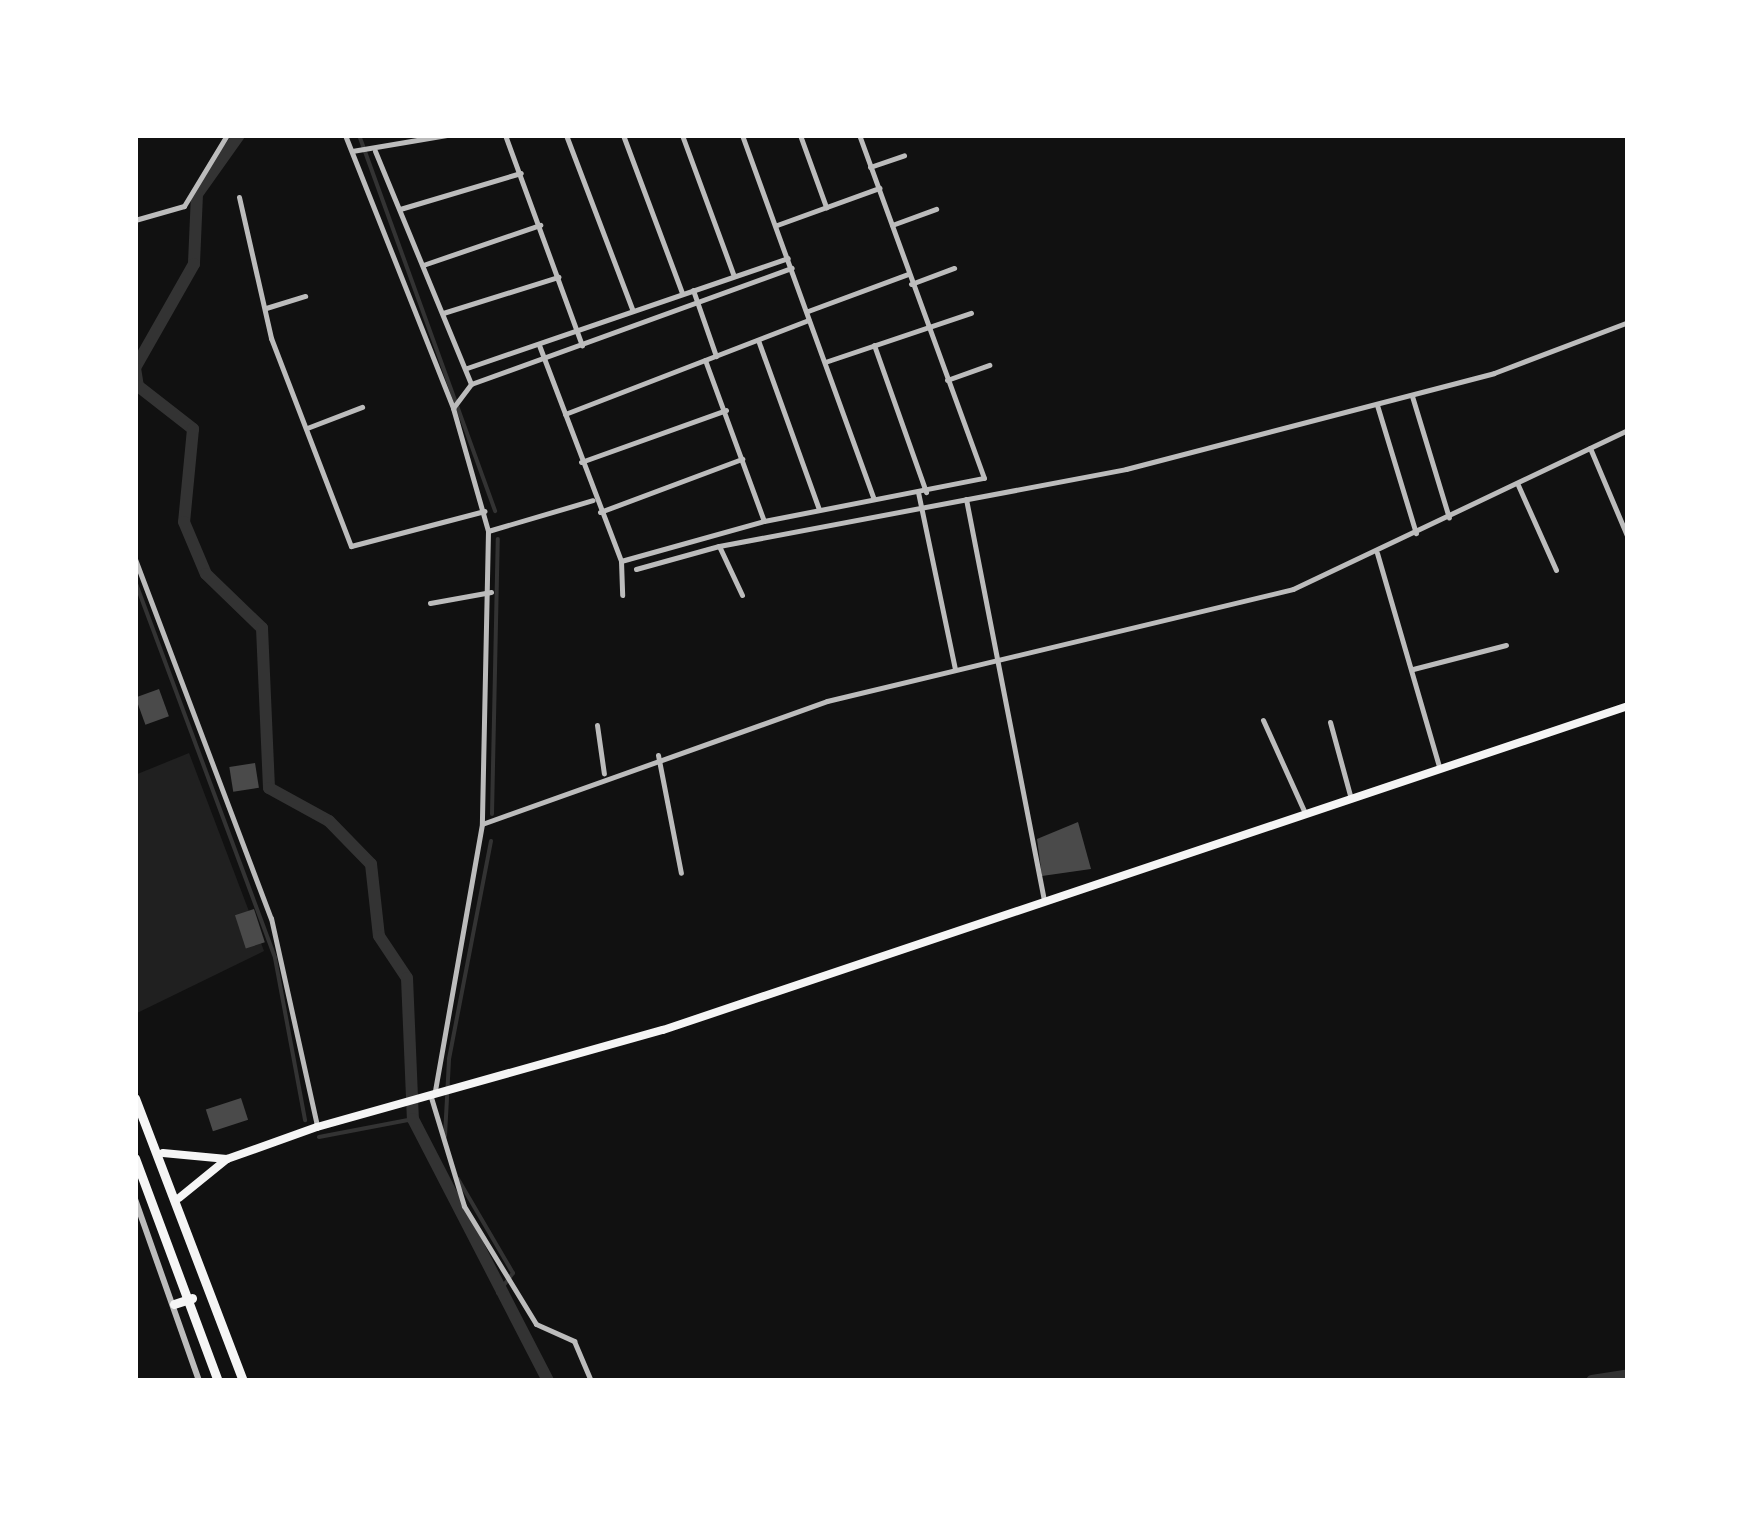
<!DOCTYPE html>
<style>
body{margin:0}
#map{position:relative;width:1763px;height:1516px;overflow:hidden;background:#111;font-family:"Archivo Narrow",sans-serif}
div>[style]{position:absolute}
.green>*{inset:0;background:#202020}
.stream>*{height:4px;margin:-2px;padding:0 2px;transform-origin:2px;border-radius:2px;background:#333}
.canal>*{height:12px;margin:-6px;padding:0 6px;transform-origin:6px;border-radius:6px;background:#333}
.building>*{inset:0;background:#4a4a4a;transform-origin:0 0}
.minor>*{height:5px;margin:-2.5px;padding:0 2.5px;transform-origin:2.5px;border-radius:2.5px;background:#bcbcbc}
.tertiary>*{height:6px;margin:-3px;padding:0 3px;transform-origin:3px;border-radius:3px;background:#bcbcbc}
.secondary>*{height:8px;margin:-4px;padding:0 4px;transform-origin:4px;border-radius:4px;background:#f5f5f5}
.trunk>*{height:9px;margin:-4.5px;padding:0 4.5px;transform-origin:4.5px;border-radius:4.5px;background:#f5f5f5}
span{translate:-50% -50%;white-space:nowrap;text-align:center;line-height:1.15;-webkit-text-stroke:9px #fff;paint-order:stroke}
.frame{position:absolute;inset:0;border:138px solid #fff;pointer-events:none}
</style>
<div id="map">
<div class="green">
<i style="clip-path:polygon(189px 753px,264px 951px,135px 1014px,135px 775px)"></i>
</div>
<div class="stream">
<i style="left:359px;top:135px;width:400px;rotate:70.1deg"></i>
<i style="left:135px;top:581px;width:402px;rotate:69.6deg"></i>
<i style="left:275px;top:958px;width:165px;rotate:79.5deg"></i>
<i style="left:492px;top:814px;width:275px;rotate:-88.8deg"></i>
<i style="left:445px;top:1136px;width:77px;rotate:-87deg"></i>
<i style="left:449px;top:1059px;width:222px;rotate:-79.1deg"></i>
<i style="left:319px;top:1137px;width:96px;rotate:-10.8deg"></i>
<i style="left:458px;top:1179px;width:109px;rotate:59.7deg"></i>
<i style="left:513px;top:1273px;width:25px;rotate:127deg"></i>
</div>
<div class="canal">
<i style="left:239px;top:135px;width:72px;rotate:125.4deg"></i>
<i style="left:197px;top:194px;width:70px;rotate:92.5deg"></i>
<i style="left:194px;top:264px;width:120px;rotate:119.6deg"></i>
<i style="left:135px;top:368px;width:18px;rotate:81deg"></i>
<i style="left:138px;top:386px;width:70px;rotate:38deg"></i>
<i style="left:193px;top:429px;width:93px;rotate:95.5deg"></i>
<i style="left:184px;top:522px;width:56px;rotate:67.1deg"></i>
<i style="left:206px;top:574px;width:78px;rotate:44deg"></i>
<i style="left:262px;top:628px;width:160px;rotate:87.5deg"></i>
<i style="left:269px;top:788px;width:68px;rotate:28.8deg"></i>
<i style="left:329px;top:821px;width:60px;rotate:45.7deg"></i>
<i style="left:371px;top:864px;width:72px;rotate:83.7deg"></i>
<i style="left:379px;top:936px;width:50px;rotate:56.3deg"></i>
<i style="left:407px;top:978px;width:141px;rotate:87.6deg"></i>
<i style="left:413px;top:1119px;width:295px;rotate:62.7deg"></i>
<i style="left:1592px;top:1381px;width:36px;rotate:-9deg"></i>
</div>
<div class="building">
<i style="left:159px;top:689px;width:29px;height:25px;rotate:70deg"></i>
<i style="left:255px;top:763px;width:25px;height:26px;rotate:81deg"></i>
<i style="clip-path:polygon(1078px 822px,1091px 869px,1042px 876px,1037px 839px)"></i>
<i style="left:254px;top:909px;width:35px;height:20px;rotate:72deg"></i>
<i style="left:241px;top:1098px;width:23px;height:37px;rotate:72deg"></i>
</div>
<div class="minor">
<i style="left:345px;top:135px;width:294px;rotate:68.4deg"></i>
<i style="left:453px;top:408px;width:128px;rotate:74.1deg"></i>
<i style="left:488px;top:531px;width:293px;rotate:91.2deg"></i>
<i style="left:482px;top:824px;width:271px;rotate:100deg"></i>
<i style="left:505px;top:135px;width:224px;rotate:69.9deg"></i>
<i style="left:566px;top:135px;width:188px;rotate:69.2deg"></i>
<i style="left:623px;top:135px;width:169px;rotate:69.5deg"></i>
<i style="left:682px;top:135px;width:150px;rotate:69.8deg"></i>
<i style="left:742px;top:135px;width:387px;rotate:70.1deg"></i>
<i style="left:800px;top:135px;width:77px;rotate:70.1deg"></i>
<i style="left:352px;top:151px;width:96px;rotate:-9.6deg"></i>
<i style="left:375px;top:151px;width:252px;rotate:67.6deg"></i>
<i style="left:870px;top:167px;width:36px;rotate:-19deg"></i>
<i style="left:239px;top:197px;width:145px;rotate:77.2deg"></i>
<i style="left:271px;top:338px;width:223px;rotate:69deg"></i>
<i style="left:351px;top:546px;width:138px;rotate:-14.7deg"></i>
<i style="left:400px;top:209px;width:126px;rotate:-16.6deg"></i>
<i style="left:135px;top:220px;width:51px;rotate:-15.9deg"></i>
<i style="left:184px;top:206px;width:83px;rotate:-58.8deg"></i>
<i style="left:777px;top:225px;width:109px;rotate:-19.9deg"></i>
<i style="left:892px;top:225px;width:47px;rotate:-20deg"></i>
<i style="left:423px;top:265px;width:124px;rotate:-18.9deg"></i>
<i style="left:911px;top:284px;width:46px;rotate:-20.4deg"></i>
<i style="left:693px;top:290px;width:70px;rotate:70.8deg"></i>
<i style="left:266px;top:308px;width:41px;rotate:-17.1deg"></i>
<i style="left:808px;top:311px;width:107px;rotate:-20.3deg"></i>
<i style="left:443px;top:313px;width:121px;rotate:-17.4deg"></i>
<i style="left:758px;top:340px;width:180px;rotate:70.2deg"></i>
<i style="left:539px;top:345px;width:231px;rotate:69.2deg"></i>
<i style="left:621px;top:561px;width:34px;rotate:88deg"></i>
<i style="left:874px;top:345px;width:156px;rotate:70.5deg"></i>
<i style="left:705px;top:360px;width:171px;rotate:69.9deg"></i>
<i style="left:825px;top:362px;width:154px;rotate:-18.6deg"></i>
<i style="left:467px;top:368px;width:339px;rotate:-18.9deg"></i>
<i style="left:947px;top:380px;width:45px;rotate:-19.7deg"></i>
<i style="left:1412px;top:396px;width:127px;rotate:73.1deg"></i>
<i style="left:1377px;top:405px;width:134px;rotate:73.1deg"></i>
<i style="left:453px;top:408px;width:30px;rotate:-53deg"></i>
<i style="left:471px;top:384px;width:341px;rotate:-19.9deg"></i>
<i style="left:565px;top:414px;width:261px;rotate:-21.1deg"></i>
<i style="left:307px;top:428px;width:59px;rotate:-20.9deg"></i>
<i style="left:1590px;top:448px;width:98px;rotate:67.1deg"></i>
<i style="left:581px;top:462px;width:154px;rotate:-19.7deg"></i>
<i style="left:1518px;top:485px;width:93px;rotate:65.9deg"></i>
<i style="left:918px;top:492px;width:181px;rotate:78.2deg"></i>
<i style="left:966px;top:499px;width:410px;rotate:79deg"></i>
<i style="left:600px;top:512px;width:152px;rotate:-20.5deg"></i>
<i style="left:488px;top:531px;width:109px;rotate:-16.4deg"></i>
<i style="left:1377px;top:553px;width:223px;rotate:73.8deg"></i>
<i style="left:135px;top:559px;width:384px;rotate:69.3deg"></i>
<i style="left:271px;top:918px;width:213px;rotate:77.5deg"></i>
<i style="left:621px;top:561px;width:148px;rotate:-15.6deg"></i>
<i style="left:764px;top:521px;width:224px;rotate:-11.1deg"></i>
<i style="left:984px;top:478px;width:365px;rotate:-110deg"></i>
<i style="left:636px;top:569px;width:86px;rotate:-15.5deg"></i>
<i style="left:742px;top:595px;width:54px;rotate:-115.1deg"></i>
<i style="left:719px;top:546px;width:414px;rotate:-10.7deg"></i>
<i style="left:1126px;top:469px;width:380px;rotate:-14.6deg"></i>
<i style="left:1494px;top:373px;width:143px;rotate:-20.8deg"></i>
<i style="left:430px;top:603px;width:62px;rotate:-10.2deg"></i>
<i style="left:1413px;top:669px;width:96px;rotate:-14.5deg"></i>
<i style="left:1263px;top:720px;width:100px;rotate:65.7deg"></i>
<i style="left:1330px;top:722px;width:76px;rotate:74.7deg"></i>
<i style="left:597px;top:725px;width:49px;rotate:81.9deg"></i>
<i style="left:658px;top:755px;width:120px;rotate:79deg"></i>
<i style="left:482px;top:824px;width:366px;rotate:-19.6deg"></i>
<i style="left:827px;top:701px;width:479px;rotate:-13.5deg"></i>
<i style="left:1293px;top:589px;width:371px;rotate:-25.4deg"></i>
<i style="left:430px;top:1094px;width:117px;rotate:73.1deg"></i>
<i style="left:464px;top:1206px;width:138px;rotate:58.6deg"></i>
<i style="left:536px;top:1324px;width:42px;rotate:24.1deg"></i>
<i style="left:574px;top:1341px;width:43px;rotate:67deg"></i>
</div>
<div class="tertiary">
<i style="left:135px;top:1199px;width:193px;rotate:70.6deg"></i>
</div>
<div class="secondary">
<i style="left:163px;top:1153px;width:64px;rotate:5.4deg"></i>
<i style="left:179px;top:1198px;width:62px;rotate:-39.1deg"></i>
<i style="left:227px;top:1159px;width:96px;rotate:-19.6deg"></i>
<i style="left:317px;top:1127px;width:359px;rotate:-15.7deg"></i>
<i style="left:663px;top:1030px;width:1018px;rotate:-18.56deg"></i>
</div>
<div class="trunk">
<i style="left:135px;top:1098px;width:303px;rotate:69.1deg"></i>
<i style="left:135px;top:1158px;width:238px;rotate:69.6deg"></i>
<i style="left:174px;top:1304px;width:19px;rotate:-18deg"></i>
</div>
<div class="frame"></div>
</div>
